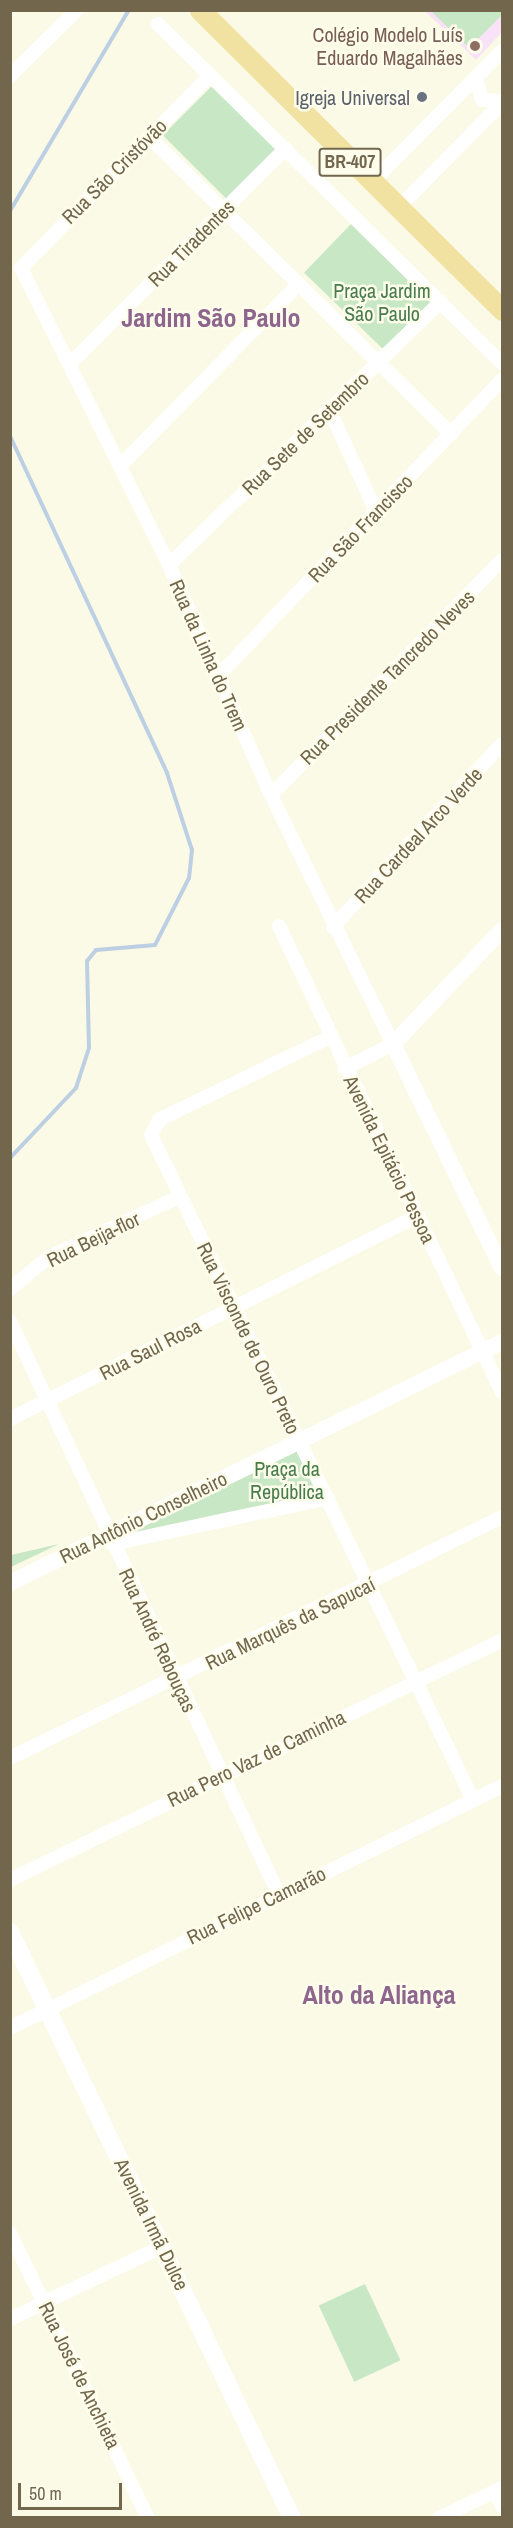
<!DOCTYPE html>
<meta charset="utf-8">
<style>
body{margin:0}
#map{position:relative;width:513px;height:2528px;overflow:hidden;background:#fbfae6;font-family:"Archivo Narrow",sans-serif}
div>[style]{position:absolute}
.education>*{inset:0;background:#f7e2f7}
.green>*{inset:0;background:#c7e7c5;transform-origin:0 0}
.stream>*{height:4px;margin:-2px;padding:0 2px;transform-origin:2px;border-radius:2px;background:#bccfe3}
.minor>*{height:14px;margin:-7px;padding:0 7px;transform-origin:7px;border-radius:7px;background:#fff}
.tertiary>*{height:16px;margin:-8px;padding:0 8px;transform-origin:8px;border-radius:8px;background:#fff}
.secondary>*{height:18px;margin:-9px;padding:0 9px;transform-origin:9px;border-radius:9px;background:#fff}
.trunk>*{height:21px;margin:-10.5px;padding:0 10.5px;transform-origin:10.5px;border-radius:10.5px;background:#f2e2a2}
.dots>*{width:16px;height:16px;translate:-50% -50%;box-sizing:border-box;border:3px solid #fefdec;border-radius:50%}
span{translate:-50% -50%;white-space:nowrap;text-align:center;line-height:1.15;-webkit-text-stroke:5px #fefdec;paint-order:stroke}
.shield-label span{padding:2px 4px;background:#fefdec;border:2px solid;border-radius:4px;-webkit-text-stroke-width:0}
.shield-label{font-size:18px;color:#72674d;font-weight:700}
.education-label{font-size:20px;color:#785e54}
.right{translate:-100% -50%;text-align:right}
.worship-label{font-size:20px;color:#5b616d}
.street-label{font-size:20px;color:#72674d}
.park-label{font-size:20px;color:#487c4b}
.district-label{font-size:26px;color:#8e658d;font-weight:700}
.frame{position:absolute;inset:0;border:12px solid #72674d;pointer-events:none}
.scale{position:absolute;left:18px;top:2483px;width:104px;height:27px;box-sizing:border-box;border:3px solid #72674d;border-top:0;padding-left:8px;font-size:18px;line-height:21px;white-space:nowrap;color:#72674d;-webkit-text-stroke:4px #fefdec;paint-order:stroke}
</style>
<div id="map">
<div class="education">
<i style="clip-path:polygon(425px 11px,502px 11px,502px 32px,476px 60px)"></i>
</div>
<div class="green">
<i style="clip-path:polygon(431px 11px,502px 11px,502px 15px,469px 48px)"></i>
<i style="left:213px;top:85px;width:91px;height:71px;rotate:45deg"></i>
<i style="left:352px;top:223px;width:113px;height:69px;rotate:44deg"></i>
<i style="clip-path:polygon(298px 1451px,321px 1496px,118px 1539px)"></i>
<i style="clip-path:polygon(59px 1544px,11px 1567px,11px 1555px)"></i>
<i style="left:365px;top:2284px;width:84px;height:51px;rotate:65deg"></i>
</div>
<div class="stream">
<i style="left:10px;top:211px;width:234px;rotate:-59.4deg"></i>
<i style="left:10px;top:436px;width:372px;rotate:65deg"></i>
<i style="left:167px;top:773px;width:81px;rotate:72deg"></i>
<i style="left:192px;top:850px;width:28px;rotate:96deg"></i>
<i style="left:189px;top:878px;width:75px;rotate:116.9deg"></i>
<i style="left:155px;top:945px;width:59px;rotate:175.2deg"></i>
<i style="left:96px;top:950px;width:14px;rotate:129deg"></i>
<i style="left:87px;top:961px;width:87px;rotate:88.7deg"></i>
<i style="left:89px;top:1048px;width:42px;rotate:108deg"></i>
<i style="left:76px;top:1088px;width:96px;rotate:133.3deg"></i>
</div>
<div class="minor">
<i style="left:158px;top:24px;width:483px;rotate:44.6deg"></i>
<i style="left:210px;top:75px;width:270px;rotate:134.4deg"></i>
<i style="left:21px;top:268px;width:332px;rotate:63.5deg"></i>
<i style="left:169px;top:565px;width:252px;rotate:66.1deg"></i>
<i style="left:271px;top:795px;width:277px;rotate:63.9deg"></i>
<i style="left:393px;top:1044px;width:54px;rotate:153.4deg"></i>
<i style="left:10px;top:76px;width:94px;rotate:-44.6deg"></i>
<i style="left:476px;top:78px;width:23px;rotate:75deg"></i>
<i style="left:482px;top:100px;width:20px;rotate:3deg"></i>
<i style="left:149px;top:137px;width:424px;rotate:44.5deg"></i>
<i style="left:371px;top:183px;width:186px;rotate:-45.2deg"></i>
<i style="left:397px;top:209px;width:149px;rotate:-45.3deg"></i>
<i style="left:70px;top:364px;width:305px;rotate:-45deg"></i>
<i style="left:329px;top:409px;width:112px;rotate:65.3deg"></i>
<i style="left:120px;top:466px;width:255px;rotate:-45.5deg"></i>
<i style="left:169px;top:565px;width:379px;rotate:-44.1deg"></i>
<i style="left:218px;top:676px;width:410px;rotate:-46.2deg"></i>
<i style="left:271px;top:795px;width:330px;rotate:-45.5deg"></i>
<i style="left:279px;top:926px;width:517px;rotate:64.43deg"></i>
<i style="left:333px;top:927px;width:249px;rotate:-47.3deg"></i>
<i style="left:330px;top:1037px;width:189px;rotate:154.2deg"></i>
<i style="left:160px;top:1119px;width:18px;rotate:119deg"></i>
<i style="left:151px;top:1135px;width:739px;rotate:64.16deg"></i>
<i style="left:10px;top:1289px;width:50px;rotate:-39.4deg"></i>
<i style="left:49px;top:1257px;width:143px;rotate:-24.8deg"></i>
<i style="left:10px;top:1321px;width:632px;rotate:64.9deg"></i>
<i style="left:10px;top:1419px;width:456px;rotate:-26.5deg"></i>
<i style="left:112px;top:1544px;width:221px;rotate:-12deg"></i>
<i style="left:10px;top:1758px;width:548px;rotate:-26.1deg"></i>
<i style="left:10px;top:1880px;width:547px;rotate:-26deg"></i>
<i style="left:10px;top:2028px;width:548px;rotate:-26.19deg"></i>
<i style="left:10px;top:2233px;width:317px;rotate:64.2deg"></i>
<i style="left:10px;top:2319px;width:170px;rotate:-25.5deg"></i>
<i style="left:495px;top:2491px;width:17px;rotate:65deg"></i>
<i style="left:439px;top:2518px;width:70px;rotate:-25.5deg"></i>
</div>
<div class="tertiary">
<i style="left:502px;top:930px;width:158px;rotate:133.7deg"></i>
<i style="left:393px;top:1044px;width:249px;rotate:64.1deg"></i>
<i style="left:10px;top:1583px;width:548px;rotate:-26.1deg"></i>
</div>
<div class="secondary">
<i style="left:10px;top:1932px;width:650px;rotate:64.3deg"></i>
</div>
<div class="trunk">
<i style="left:200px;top:10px;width:426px;rotate:44.8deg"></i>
</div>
<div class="dots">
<i style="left:475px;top:46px;background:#8d6e63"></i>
<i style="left:422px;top:97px;background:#6b7280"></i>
</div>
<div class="shield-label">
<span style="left:350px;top:162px">BR-407</span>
</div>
<div class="education-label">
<span class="right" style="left:463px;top:46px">Colégio Modelo Luís<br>Eduardo Magalhães</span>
</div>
<div class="worship-label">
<span class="right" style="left:410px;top:97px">Igreja Universal</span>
</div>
<div class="street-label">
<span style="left:114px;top:171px;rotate:-45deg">Rua São Cristóvão</span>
<span style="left:191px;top:243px;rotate:-45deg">Rua Tiradentes</span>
<span style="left:305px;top:433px;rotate:-44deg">Rua Sete de Setembro</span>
<span style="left:360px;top:528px;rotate:-46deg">Rua São Francisco</span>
<span style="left:209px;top:655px;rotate:66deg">Rua da Linha do Trem</span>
<span style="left:387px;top:677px;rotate:-45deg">Rua Presidente Tancredo Neves</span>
<span style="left:418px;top:835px;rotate:-47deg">Rua Cardeal Arco Verde</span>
<span style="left:390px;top:1159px;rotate:64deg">Avenida Epitácio Pessoa</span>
<span style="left:93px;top:1239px;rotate:-26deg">Rua Beija-flor</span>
<span style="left:249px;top:1338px;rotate:64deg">Rua Visconde de Ouro Preto</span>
<span style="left:150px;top:1349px;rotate:-27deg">Rua Saul Rosa</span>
<span style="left:143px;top:1517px;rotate:-26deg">Rua Antônio Conselheiro</span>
<span style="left:290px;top:1623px;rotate:-26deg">Rua Marquês da Sapucaí</span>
<span style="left:158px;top:1640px;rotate:65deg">Rua André Rebouças</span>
<span style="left:256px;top:1758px;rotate:-26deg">Rua Pero Vaz de Caminha</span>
<span style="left:256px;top:1905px;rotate:-26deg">Rua Felipe Camarão</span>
<span style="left:152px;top:2224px;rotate:64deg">Avenida Irmã Dulce</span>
<span style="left:80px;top:2375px;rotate:64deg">Rua José de Anchieta</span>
</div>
<div class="park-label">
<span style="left:382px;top:302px">Praça Jardim<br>São Paulo</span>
<span style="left:287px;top:1480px">Praça da<br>República</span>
</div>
<div class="district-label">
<span style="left:211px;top:318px">Jardim São Paulo</span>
<span style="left:379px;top:1995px">Alto da Aliança</span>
</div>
<div class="frame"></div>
<div class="scale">50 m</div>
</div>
